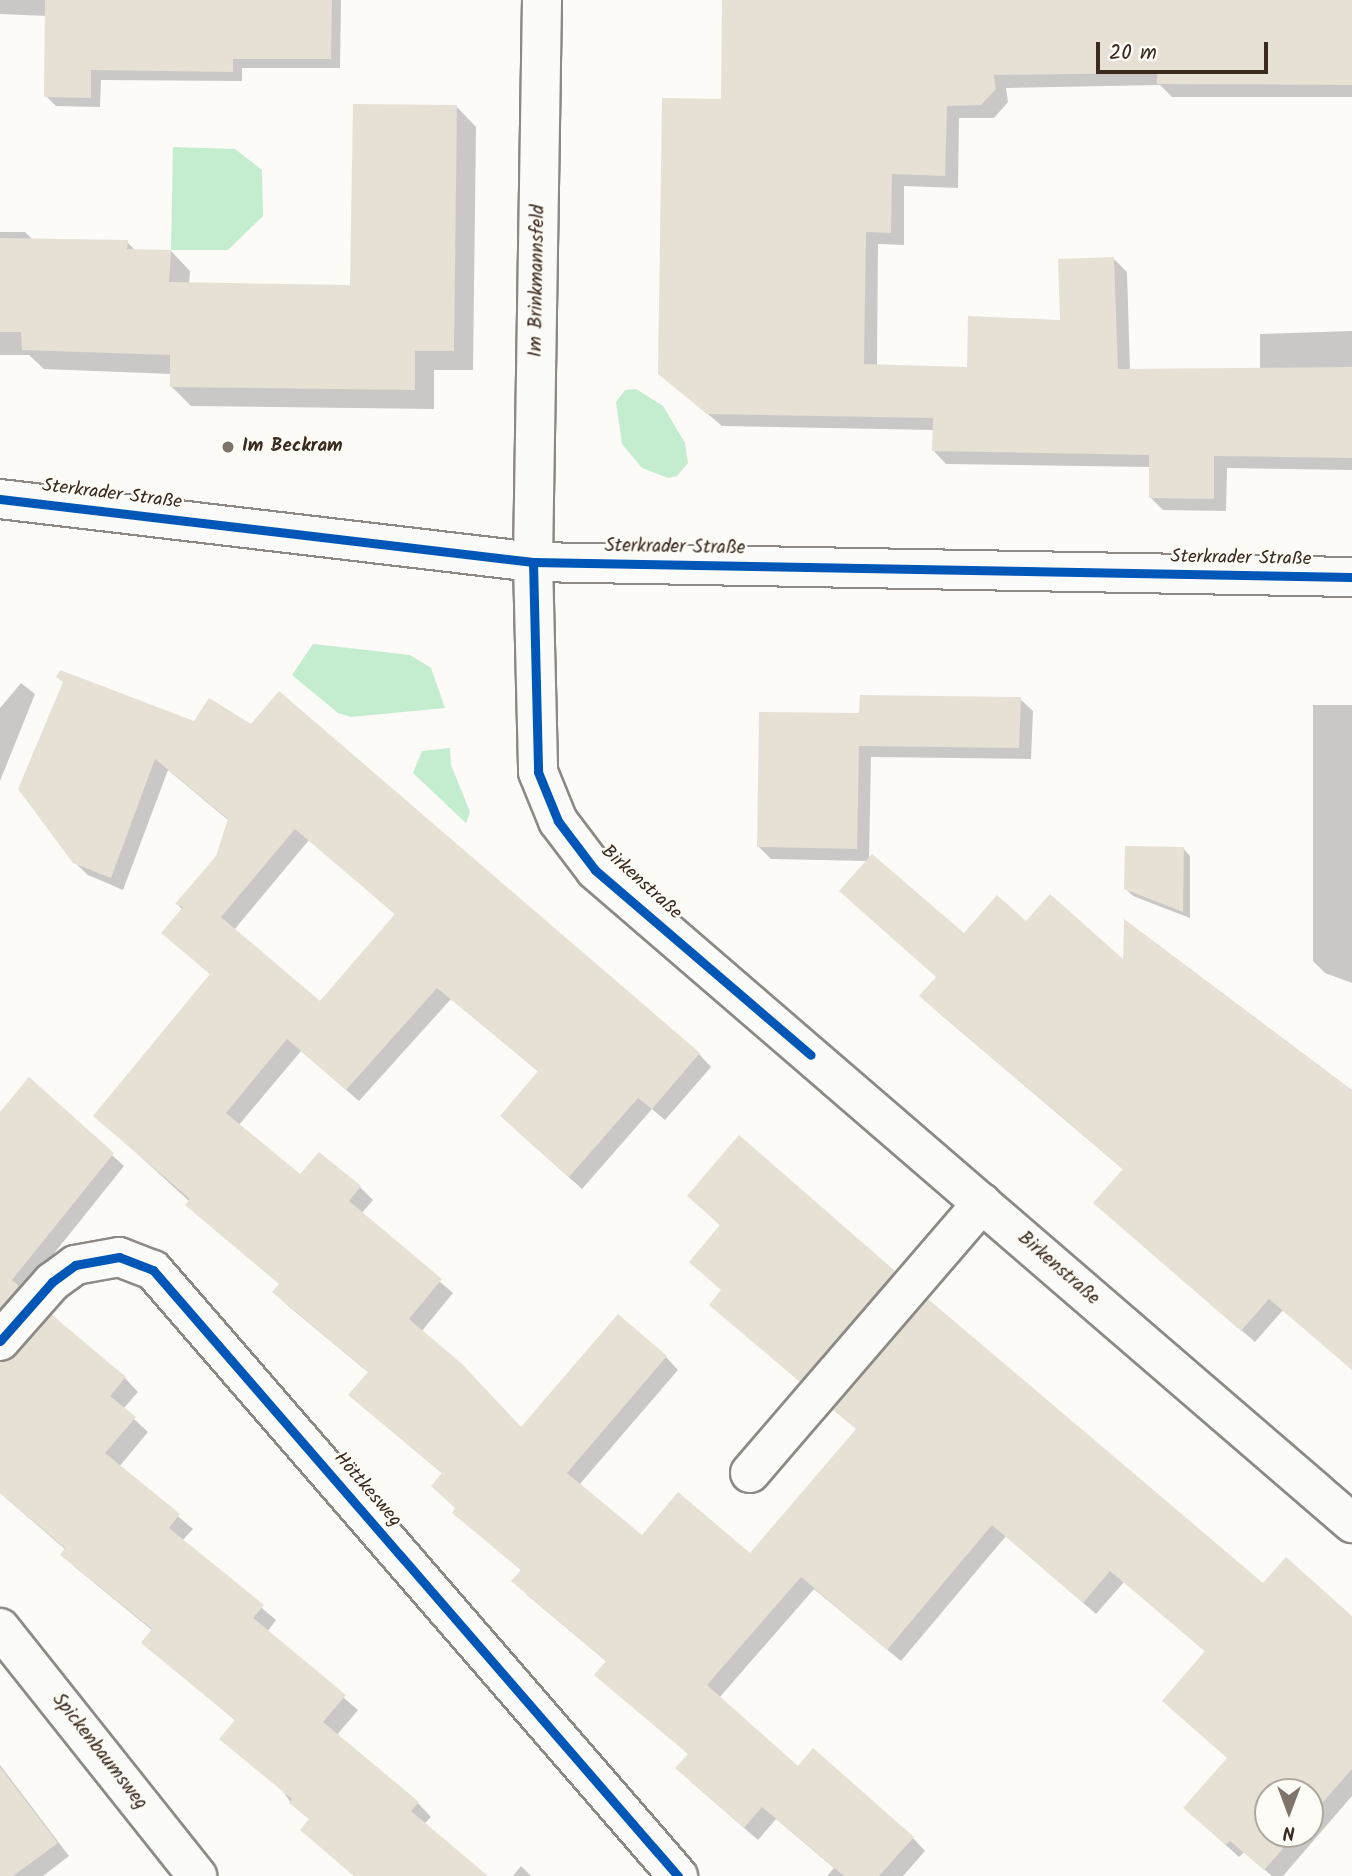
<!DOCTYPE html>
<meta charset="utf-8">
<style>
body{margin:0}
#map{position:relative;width:1352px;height:1876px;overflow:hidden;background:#fcfbf8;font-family:Kalam,sans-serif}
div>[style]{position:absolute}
.green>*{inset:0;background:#c4eccf}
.shadow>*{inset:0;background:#0003}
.building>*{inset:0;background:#e6e0d5}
.roads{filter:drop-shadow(2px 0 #8d8985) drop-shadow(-2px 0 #8d8985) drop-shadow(0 2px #8d8985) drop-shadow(0 -2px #8d8985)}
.minor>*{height:38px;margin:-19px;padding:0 19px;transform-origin:19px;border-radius:19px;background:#fbfbf9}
.major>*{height:38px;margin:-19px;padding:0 19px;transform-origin:19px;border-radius:19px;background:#fbfbf9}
.cycleway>*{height:9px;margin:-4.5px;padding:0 4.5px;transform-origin:4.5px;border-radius:4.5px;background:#0057b8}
.dots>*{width:19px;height:19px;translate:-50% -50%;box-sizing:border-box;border:4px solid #fdfcf7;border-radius:50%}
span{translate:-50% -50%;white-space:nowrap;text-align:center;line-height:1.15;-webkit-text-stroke:5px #fdfcf7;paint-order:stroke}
.street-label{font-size:19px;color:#3b2a1e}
.poi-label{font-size:19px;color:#3b2a1e;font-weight:700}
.left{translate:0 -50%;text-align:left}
.north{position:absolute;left:1254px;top:1778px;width:70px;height:70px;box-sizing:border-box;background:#fdfcf7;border:2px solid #afa8a0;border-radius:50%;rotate:180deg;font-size:19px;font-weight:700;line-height:28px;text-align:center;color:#3b2a1e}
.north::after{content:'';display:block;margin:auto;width:24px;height:32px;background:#7f736a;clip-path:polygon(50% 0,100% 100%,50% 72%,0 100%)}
.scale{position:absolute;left:1096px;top:42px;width:172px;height:32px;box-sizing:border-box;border:4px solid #3b2a1e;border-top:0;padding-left:9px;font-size:21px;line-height:24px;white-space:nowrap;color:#3b2a1e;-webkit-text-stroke:5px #fdfcf7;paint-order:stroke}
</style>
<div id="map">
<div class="green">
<i style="clip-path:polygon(173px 147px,235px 149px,262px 170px,263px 216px,228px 250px,171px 250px)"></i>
<i style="clip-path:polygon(636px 389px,663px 406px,685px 443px,688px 463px,677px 476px,668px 478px,642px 468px,622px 444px,616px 402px,625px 390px)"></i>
<i style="clip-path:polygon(313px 644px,410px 655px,431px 668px,445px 708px,351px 717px,338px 713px,292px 675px)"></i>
<i style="clip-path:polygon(450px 748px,451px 765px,470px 812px,466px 823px,413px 773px,422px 751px)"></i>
</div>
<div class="shadow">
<i style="clip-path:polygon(0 0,341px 0,340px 68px,242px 68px,242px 81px,101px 80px,100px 107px,56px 106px,46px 96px,47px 16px,0 14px)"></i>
<i style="clip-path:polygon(724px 0,1352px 0,1352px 97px,1172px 97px,1160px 85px,1006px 88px,1008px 102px,994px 118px,959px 118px,958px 188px,904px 186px,904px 245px,878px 244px,877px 366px,968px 368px,1062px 322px,1114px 259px,1127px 272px,1130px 371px,1260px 372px,1260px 334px,1352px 331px,1352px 470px,1227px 468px,1226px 511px,1163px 510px,1150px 497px,1151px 467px,946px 464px,933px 450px,934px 430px,722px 426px,659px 373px,722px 100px)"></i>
<i style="clip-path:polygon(457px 107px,476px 127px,473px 370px,434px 370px,434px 409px,191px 406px,171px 386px,172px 374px,44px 369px,29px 355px,0 355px,0 232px,25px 232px,33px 240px,127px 242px,136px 251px,171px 251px,190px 271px,189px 284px,352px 286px)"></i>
<i style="clip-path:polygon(21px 683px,35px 694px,0 781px,0 708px)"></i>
<i style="clip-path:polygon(evenodd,65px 683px,699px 1054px,711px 1067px,665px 1120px,652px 1109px,582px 1189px,515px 1129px,539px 1072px,451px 999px,359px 1101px,301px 1051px,238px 1126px,300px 1177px,360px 1187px,373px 1200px,361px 1214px,453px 1293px,421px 1332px,522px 1429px,666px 1357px,678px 1370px,579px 1485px,642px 1537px,750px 1556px,857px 1430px,1352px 1617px,1352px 1796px,1283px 1876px,1272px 1876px,1244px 1852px,1239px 1857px,1185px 1808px,1229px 1759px,1206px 1652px,1124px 1582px,1096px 1614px,1006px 1536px,901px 1661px,814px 1589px,719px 1698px,798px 1768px,913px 1838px,925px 1851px,903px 1876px,827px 1876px,834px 1868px,776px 1819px,758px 1840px,690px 1781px,690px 1755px,597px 1675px,607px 1662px,526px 1594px,522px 1571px,454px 1513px,457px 1509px,443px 1474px,363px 1407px,369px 1373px,287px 1305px,275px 1292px,281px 1285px,96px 1116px,211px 975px,163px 933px,183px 910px,177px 904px,240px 830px,168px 770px,123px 890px,88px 875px,74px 862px,65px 683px,309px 840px,396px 915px,320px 1003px,234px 930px,309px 840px,65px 683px,1268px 1792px,1310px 1792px,1310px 1834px,1268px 1834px,1268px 1792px)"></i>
<i style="clip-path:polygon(1020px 699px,1033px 711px,1031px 759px,871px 757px,869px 860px,964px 935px,1027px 923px,1124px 963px,1352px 1092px,1352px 1369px,1283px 1310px,1255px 1342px,1108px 1215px,1124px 1170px,933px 1008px,938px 977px,868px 861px,771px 859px,759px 847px,861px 714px)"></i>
<i style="clip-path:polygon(1313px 705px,1352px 705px,1352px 983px,1325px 973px,1313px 961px)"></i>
<i style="clip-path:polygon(1183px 848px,1190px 856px,1190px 918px,1133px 896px,1126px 889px)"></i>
<i style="clip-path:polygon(29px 1080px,124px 1166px,0 1321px,0 1115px)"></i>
<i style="clip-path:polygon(689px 1196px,893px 1272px,907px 1286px,815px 1394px,711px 1305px,723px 1291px,721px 1226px)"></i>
<i style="clip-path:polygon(125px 1378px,138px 1392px,123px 1409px,148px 1432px,119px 1467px,193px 1529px,182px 1541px,276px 1620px,267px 1632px,358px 1710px,336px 1736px,418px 1803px,431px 1817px,424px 1824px,485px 1876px,354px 1876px,302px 1830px,310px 1820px,291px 1803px,236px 1721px,143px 1643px,153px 1631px,76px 1568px,62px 1555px,66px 1550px,0 1493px,0 1428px)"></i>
<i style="clip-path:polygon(0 1765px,69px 1856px,43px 1876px,0 1876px)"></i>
<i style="clip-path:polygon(521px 1866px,531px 1876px,513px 1876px)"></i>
</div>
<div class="building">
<i style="clip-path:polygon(45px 0,332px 0,331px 59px,233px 59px,233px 72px,91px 70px,91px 98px,44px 97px)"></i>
<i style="clip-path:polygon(722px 0,1352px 0,1352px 85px,1157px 84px,1157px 73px,994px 75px,996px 89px,981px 105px,947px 106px,945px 176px,892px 174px,891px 233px,866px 232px,864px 364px,967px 367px,968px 316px,1060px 320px,1058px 259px,1114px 257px,1118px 369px,1352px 367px,1352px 458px,1214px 456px,1214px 499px,1149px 498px,1149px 455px,932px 451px,933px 418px,707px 414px,658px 374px,662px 98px,721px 99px)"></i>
<i style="clip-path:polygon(353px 104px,457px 105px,454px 351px,415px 351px,415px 390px,170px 387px,170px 355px,22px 350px,21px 332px,0 332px,0 238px,128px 240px,127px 249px,171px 250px,169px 282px,350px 285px)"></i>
<i style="clip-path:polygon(evenodd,60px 670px,194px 721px,209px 698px,251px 724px,279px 691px,700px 1053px,652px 1109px,638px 1098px,569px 1177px,500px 1116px,538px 1071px,437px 988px,346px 1090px,287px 1039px,226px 1113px,300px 1174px,319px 1152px,361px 1186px,349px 1201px,442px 1279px,409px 1319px,462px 1364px,521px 1427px,618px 1314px,667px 1356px,567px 1473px,642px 1535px,678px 1492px,750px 1553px,856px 1429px,833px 1410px,928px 1299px,1263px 1583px,1286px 1557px,1352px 1616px,1352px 1769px,1310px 1817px,1310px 1792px,1268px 1792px,1268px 1834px,1296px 1834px,1264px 1870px,1230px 1841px,1226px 1845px,1183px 1808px,1227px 1758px,1162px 1701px,1205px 1651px,1110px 1571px,1083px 1603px,992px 1525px,887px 1650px,801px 1577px,707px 1685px,798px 1766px,813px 1748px,914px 1837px,879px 1876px,844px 1876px,762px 1807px,744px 1828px,675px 1768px,688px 1754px,594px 1675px,606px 1661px,511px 1581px,521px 1570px,452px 1513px,455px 1508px,431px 1486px,442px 1473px,348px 1395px,368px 1372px,272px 1292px,279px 1284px,185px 1205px,190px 1199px,93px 1116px,210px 974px,161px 933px,183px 907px,175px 904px,216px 856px,228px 819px,155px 759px,111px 878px,73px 863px,18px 789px,63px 682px,56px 677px,60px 670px,295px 829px,395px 914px,320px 1001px,221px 917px,295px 829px)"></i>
<i style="clip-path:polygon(860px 695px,1021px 697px,1019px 748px,859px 746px,857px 849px,757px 847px,759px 712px,859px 713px)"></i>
<i style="clip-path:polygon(1125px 846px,1184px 847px,1183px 912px,1124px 889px)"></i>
<i style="clip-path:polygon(872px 854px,964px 933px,997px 895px,1026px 921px,1050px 894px,1123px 959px,1124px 919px,1352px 1090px,1352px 1370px,1269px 1299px,1241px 1331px,1093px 1203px,1123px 1169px,919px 996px,936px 977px,839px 891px)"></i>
<i style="clip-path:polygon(29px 1077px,114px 1153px,12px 1280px,19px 1286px,0 1308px,0 1112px)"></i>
<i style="clip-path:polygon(739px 1135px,895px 1271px,800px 1382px,709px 1305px,721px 1290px,689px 1262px,720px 1225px,687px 1196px)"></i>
<i style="clip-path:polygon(52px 1315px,126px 1377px,110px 1396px,136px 1417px,105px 1453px,180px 1514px,169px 1528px,264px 1605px,253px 1618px,346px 1695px,323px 1722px,419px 1802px,411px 1811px,488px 1876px,354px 1876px,300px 1830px,309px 1819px,289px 1803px,292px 1799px,219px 1739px,235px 1720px,141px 1643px,152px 1629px,60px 1555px,65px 1548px,0 1493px,0 1362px,16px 1355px)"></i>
<i style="clip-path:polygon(0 1767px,58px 1843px,13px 1876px,0 1876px)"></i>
</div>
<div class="roads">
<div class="minor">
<i style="left:542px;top:0;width:562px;rotate:90.92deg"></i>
<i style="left:533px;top:562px;width:210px;rotate:88.6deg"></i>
<i style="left:538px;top:772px;width:53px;rotate:67.8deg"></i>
<i style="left:558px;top:821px;width:61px;rotate:52.9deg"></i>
<i style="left:595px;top:870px;width:1000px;rotate:40.78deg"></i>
<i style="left:0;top:1341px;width:79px;rotate:-48.6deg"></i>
<i style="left:52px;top:1282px;width:29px;rotate:-36deg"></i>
<i style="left:75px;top:1265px;width:45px;rotate:-10.3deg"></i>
<i style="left:119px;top:1257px;width:36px;rotate:21deg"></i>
<i style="left:153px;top:1270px;width:802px;rotate:49.1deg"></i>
<i style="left:750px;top:1473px;width:356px;rotate:-49.3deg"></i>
<i style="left:0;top:1628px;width:317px;rotate:51.5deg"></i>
</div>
<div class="major">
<i style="left:0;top:499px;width:537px;rotate:6.74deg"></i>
<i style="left:533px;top:562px;width:819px;rotate:1.05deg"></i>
</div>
</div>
<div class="cycleway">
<i style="left:0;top:499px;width:537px;rotate:6.74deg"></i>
<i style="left:533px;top:562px;width:819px;rotate:1.05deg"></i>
<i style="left:533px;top:562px;width:210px;rotate:88.6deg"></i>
<i style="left:538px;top:772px;width:53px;rotate:67.8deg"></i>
<i style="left:558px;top:821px;width:61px;rotate:52.9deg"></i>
<i style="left:595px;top:870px;width:284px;rotate:40.6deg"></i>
<i style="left:0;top:1341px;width:79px;rotate:-48.6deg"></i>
<i style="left:52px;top:1282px;width:29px;rotate:-36deg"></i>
<i style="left:75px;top:1265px;width:45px;rotate:-10.3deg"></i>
<i style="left:119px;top:1257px;width:36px;rotate:21deg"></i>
<i style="left:153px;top:1270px;width:802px;rotate:49.1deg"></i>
</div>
<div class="dots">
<i style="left:228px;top:447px;background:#7f736a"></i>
</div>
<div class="street-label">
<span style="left:538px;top:281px;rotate:-89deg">Im Brinkmannsfeld</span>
<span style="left:112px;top:495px;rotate:7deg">Sterkrader Straße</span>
<span style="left:675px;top:548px;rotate:1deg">Sterkrader Straße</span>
<span style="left:1241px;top:559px;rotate:1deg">Sterkrader Straße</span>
<span style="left:641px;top:883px;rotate:42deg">Birkenstraße</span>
<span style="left:1058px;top:1269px;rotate:41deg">Birkenstraße</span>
<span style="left:367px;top:1490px;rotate:49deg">Höttkesweg</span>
<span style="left:99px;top:1752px;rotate:52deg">Spickenbaumsweg</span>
</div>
<div class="poi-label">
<span class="left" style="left:242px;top:447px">Im Beckram</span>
</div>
<div class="north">N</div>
<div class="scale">20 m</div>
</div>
